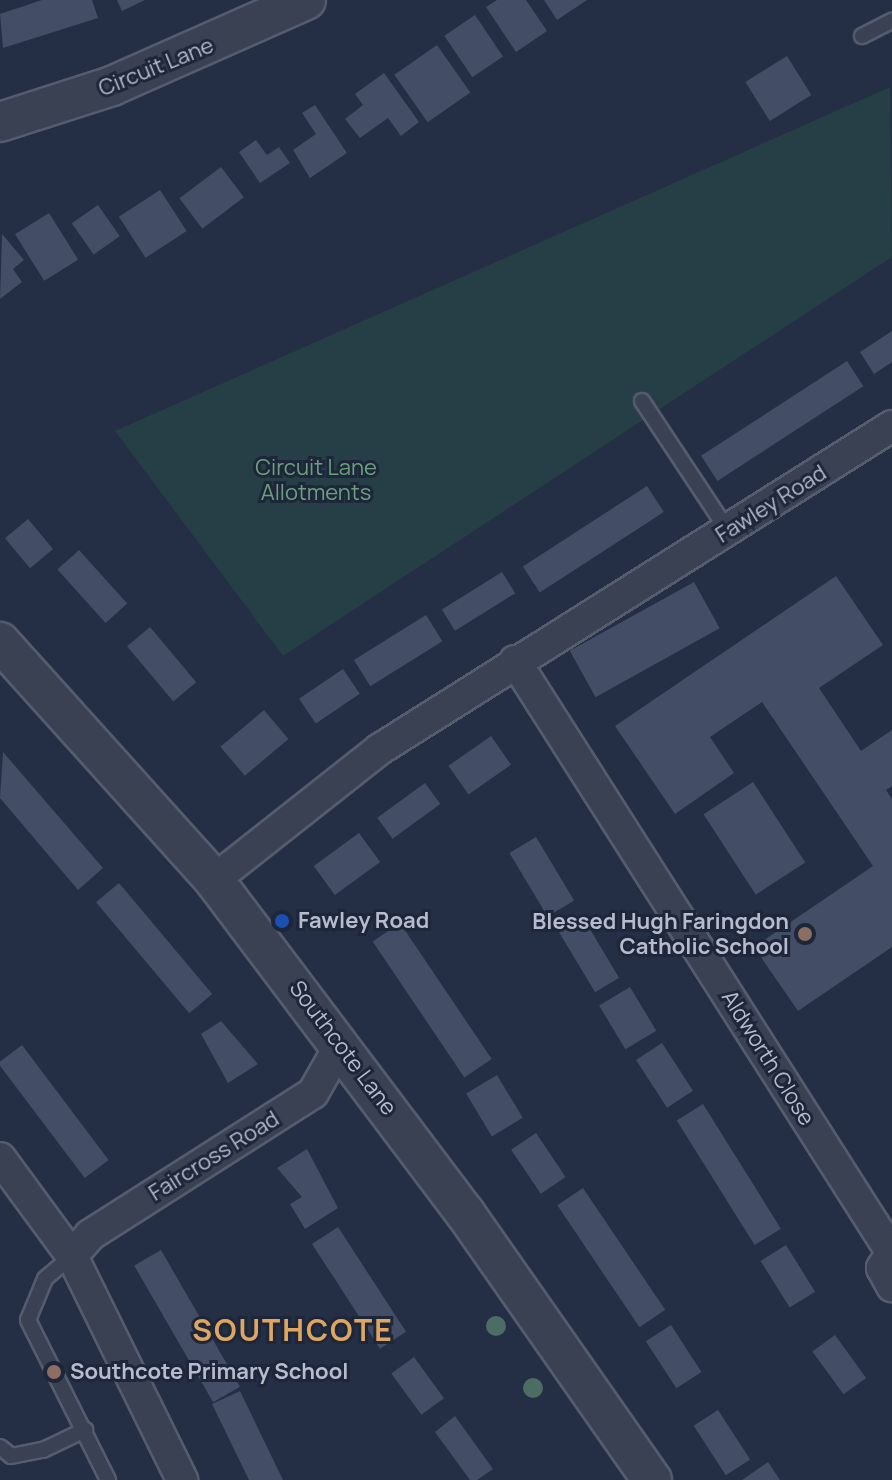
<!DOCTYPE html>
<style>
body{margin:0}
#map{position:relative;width:892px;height:1480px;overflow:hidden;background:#242e44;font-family:Manrope,sans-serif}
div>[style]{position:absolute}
.green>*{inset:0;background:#263e45}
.building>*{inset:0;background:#434d66;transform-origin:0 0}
.roads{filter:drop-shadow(2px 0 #545c6e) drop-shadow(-2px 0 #545c6e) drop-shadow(0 2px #545c6e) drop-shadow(0 -2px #545c6e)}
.service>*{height:14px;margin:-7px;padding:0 7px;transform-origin:7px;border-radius:7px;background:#394153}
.minor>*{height:30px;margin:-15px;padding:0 15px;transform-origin:15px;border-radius:15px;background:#394153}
.tertiary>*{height:38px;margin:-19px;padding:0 19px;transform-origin:19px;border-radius:19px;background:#394153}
.trees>*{width:20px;height:20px;margin:-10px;border-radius:50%;background:#4b6d64}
.dots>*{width:22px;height:22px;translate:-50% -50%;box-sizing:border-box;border:4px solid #1e2639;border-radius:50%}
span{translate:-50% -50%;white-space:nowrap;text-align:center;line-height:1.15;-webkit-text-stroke:6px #1e2639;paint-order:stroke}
.street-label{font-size:22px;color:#b6bccd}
.park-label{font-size:22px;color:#6ba07e}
.poi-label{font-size:22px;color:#b6bccd;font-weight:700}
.left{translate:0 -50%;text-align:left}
.right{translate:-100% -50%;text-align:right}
.district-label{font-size:30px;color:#dea660;font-weight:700;letter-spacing:2px}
</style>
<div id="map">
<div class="green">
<i style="clip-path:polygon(890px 87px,892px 257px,283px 656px,115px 431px)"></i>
</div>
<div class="building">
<i style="clip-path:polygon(42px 0,92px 0,98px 18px,3px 48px,0 14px)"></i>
<i style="clip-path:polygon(117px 0,145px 0,122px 11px)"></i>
<i style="clip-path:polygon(497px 0,526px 0,547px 31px,516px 52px,486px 7px)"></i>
<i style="clip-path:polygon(544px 0,587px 0,557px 20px)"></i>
<i style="left:475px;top:15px;width:50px;height:37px;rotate:56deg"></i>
<i style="left:437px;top:45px;width:58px;height:52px;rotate:55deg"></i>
<i style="left:787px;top:56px;width:46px;height:49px;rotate:58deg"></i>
<i style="clip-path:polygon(384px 73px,419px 122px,401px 136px,388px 118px,360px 138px,345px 119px,363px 105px,355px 94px)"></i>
<i style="clip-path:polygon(315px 105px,347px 153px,310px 178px,293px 150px,316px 134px,302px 113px)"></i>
<i style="clip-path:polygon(256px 140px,267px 155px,279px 147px,290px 163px,260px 183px,239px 152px)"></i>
<i style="left:221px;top:167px;width:38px;height:52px;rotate:53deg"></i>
<i style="left:160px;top:190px;width:49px;height:49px;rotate:57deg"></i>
<i style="left:98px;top:205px;width:38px;height:32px;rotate:55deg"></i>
<i style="left:49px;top:213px;width:55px;height:40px;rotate:58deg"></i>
<i style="clip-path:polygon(2px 234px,24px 260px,13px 269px,22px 282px,0 299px)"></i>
<i style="clip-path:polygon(892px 331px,892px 362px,874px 374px,860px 352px)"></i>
<i style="left:847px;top:361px;width:30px;height:174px;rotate:57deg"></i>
<i style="left:647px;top:486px;width:31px;height:148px;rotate:57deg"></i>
<i style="left:28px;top:519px;width:39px;height:30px;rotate:50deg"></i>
<i style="left:79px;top:550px;width:72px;height:29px;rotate:48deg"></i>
<i style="left:502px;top:572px;width:25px;height:71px;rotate:58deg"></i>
<i style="clip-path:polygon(836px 576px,883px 645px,819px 688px,861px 751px,892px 730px,892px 786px,886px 790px,892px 799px,892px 947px,798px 1011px,754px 947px,873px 866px,762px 702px,710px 737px,734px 773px,675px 814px,615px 726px)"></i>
<i style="left:694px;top:582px;width:53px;height:142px;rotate:61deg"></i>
<i style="left:426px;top:615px;width:31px;height:85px;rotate:58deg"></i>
<i style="left:150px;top:627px;width:72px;height:30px;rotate:50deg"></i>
<i style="left:343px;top:669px;width:30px;height:53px;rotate:56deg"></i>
<i style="left:264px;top:710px;width:38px;height:57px;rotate:50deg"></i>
<i style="left:491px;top:736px;width:35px;height:52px;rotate:55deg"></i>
<i style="clip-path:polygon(3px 752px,103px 868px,78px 890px,0 798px)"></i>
<i style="left:753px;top:782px;width:96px;height:59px;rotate:57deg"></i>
<i style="left:425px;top:783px;width:26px;height:59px;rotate:54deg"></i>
<i style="left:359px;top:833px;width:36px;height:56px;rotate:54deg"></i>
<i style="left:536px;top:837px;width:74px;height:31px;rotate:59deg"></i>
<i style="left:119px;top:883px;width:145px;height:30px;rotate:50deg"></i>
<i style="left:582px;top:916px;width:72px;height:28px;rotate:59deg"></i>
<i style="left:400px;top:923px;width:164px;height:33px;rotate:56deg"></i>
<i style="left:630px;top:987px;width:51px;height:36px;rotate:59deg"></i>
<i style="clip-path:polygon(221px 1021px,258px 1064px,228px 1083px,201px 1034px)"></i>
<i style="left:662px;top:1043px;width:57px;height:31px;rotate:57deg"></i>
<i style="left:22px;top:1045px;width:144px;height:30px;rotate:53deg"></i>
<i style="left:497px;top:1075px;width:50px;height:36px;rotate:59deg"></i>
<i style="left:703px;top:1104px;width:147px;height:31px;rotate:58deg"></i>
<i style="left:536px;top:1133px;width:53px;height:30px;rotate:56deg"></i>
<i style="clip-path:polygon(307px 1149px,338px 1208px,305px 1229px,290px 1204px,302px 1197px,277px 1168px)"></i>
<i style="left:583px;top:1188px;width:147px;height:31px;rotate:56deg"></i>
<i style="left:338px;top:1227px;width:125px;height:31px;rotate:57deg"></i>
<i style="left:786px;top:1245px;width:55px;height:30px;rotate:58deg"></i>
<i style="left:161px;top:1250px;width:158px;height:31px;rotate:60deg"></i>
<i style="left:671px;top:1325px;width:56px;height:30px;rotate:57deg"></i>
<i style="left:835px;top:1335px;width:53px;height:28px;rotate:54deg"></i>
<i style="left:414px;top:1357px;width:51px;height:28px;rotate:54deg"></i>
<i style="clip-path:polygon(240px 1391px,283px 1480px,249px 1480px,212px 1404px)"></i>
<i style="left:718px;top:1410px;width:59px;height:29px;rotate:57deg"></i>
<i style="clip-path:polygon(455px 1416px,493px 1469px,477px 1480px,470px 1480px,435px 1432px)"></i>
<i style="clip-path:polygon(768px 1462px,780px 1480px,742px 1480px)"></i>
</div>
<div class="roads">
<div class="service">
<i style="left:862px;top:36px;width:34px;rotate:-27deg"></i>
<i style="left:642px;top:401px;width:156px;rotate:56.5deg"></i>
<i style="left:72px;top:1256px;width:35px;rotate:140deg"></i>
<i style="left:45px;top:1279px;width:44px;rotate:112.5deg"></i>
<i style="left:28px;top:1320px;width:179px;rotate:63.4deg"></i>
<i style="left:0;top:1447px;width:14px;rotate:39deg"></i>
<i style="left:11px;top:1456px;width:33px;rotate:-11deg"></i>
<i style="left:43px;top:1450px;width:47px;rotate:-25.5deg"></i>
</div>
<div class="minor">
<i style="left:515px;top:661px;width:702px;rotate:57.51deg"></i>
<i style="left:214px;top:880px;width:211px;rotate:-38.3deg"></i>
<i style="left:380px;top:749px;width:605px;rotate:-32.25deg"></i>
<i style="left:0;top:1158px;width:122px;rotate:53.7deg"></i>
<i style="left:72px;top:1256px;width:250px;rotate:63.8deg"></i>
<i style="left:892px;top:1253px;width:18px;rotate:124deg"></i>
<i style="left:882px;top:1268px;width:21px;rotate:61deg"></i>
<i style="left:72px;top:1256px;width:28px;rotate:-49deg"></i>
<i style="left:90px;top:1235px;width:264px;rotate:-32.5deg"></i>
<i style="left:313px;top:1093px;width:56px;rotate:-60.3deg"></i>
</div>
<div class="tertiary">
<i style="left:0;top:122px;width:118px;rotate:-17.8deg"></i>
<i style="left:112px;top:86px;width:212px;rotate:-23.9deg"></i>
<i style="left:0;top:642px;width:320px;rotate:48deg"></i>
<i style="left:214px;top:880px;width:417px;rotate:53deg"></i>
<i style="left:465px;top:1213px;width:326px;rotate:55deg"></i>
</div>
</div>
<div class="trees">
<i style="left:496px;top:1326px"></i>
<i style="left:533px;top:1388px"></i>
</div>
<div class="dots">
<i style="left:282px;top:921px;background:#1a4fb4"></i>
<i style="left:805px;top:934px;background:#8d6e63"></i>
<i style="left:54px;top:1372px;background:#8d6e63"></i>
</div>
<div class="street-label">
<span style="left:156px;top:67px;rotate:-22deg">Circuit Lane</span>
<span style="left:771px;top:504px;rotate:-32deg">Fawley Road</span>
<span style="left:343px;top:1048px;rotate:53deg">Southcote Lane</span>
<span style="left:768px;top:1058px;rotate:58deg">Aldworth Close</span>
<span style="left:214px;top:1156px;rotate:-32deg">Faircross Road</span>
</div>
<div class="park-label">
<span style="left:316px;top:480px">Circuit Lane<br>Allotments</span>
</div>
<div class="poi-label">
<span class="left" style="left:298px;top:921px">Fawley Road</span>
<span class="right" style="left:789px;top:934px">Blessed Hugh Faringdon<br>Catholic School</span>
<span class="left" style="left:70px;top:1372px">Southcote Primary School</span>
</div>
<div class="district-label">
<span style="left:293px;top:1330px">SOUTHCOTE</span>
</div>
</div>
